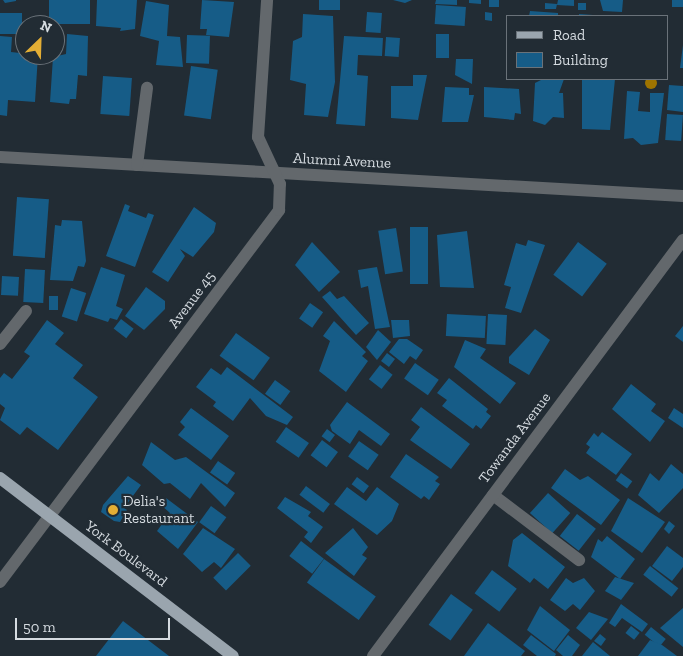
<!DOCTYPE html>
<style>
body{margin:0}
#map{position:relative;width:683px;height:656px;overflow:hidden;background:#222c34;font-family:"Zilla Slab",serif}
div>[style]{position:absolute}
.water>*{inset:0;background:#9e7400}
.round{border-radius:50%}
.building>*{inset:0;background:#165c87;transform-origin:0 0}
.minor>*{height:12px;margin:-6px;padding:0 6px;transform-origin:6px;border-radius:6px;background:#63686c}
.major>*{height:12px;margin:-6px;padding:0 6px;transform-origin:6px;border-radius:6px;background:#9aa5ae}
.dots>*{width:14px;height:14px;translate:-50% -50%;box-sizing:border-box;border:2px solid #222c34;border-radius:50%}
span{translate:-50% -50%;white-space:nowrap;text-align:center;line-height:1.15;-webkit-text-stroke:4.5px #222c34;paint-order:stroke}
.street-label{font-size:15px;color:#d5dbe0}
.poi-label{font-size:15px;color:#d5dbe0}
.left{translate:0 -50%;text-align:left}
.legend{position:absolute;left:506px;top:15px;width:162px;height:65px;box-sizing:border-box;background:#222c34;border:1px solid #6a7279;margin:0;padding:6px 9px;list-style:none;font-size:15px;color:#d5dbe0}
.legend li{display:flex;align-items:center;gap:10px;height:25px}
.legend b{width:25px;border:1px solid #6a7279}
.north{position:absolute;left:15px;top:15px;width:50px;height:50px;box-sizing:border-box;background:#222c34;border:1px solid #6a7279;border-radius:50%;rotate:24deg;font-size:14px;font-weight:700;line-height:20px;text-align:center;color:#d5dbe0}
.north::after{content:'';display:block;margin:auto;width:18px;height:22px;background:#e3ae35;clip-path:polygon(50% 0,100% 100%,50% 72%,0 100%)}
.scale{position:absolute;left:15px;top:618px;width:155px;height:22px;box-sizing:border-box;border:2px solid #d5dbe0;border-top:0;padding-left:6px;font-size:15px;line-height:18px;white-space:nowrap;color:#d5dbe0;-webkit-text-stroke:4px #222c34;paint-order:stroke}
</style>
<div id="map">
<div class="water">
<i class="round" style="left:645px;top:77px;width:12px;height:12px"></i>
</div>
<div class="building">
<i style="clip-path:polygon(3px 0,16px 0,16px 1px,5px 3px)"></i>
<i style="left:49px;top:0;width:41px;height:24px"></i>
<i style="clip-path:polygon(97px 0,137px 0,135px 29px,120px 31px,121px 28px,96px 26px)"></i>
<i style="clip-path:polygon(202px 0,234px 2px,229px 37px,206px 35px,207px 29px,200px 29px)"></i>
<i style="left:319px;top:0;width:21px;height:10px"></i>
<i style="clip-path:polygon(393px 0,412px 0,405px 3px)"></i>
<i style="clip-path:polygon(436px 0,457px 0,457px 5px,435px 4px)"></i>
<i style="clip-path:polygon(469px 0,481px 0,481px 4px,469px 3px)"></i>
<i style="left:489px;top:0;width:10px;height:7px"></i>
<i style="clip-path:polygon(558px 0,574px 0,574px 6px,557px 5px)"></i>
<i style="clip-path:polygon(600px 0,623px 0,622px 12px,603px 11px)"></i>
<i style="left:672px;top:0;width:11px;height:7px"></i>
<i style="clip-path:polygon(146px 1px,169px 5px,167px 36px,180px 37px,183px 67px,156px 65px,159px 41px,140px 36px)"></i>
<i style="clip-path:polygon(545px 3px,557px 4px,556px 9px,545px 9px)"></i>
<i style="left:578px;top:3px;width:8px;height:7px"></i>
<i style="left:436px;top:5px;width:30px;height:19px;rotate:4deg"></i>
<i style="clip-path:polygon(530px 11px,558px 13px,558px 16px,529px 16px)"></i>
<i style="left:367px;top:12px;width:15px;height:20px;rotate:4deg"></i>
<i style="clip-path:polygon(485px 12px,492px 13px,492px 21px,485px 20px)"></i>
<i style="left:0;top:13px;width:22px;height:21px"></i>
<i style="clip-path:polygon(303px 14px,333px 16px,335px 82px,328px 117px,304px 115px,306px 84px,290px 80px,293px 41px,302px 37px)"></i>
<i style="clip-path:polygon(579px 14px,593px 15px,593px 16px,579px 16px)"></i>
<i style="clip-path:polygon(67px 34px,88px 36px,87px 76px,78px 75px,76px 99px,70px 99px,69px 104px,50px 102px,53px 57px,66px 54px)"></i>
<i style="left:436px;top:34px;width:13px;height:24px"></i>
<i style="left:187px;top:35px;width:23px;height:28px;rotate:2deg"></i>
<i style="clip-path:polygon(0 36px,12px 37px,11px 52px,38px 55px,35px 102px,8px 100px,7px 116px,0 115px)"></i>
<i style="clip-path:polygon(344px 36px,383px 38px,382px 56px,358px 55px,357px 75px,368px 76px,365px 126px,336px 124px)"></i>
<i style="left:386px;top:37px;width:14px;height:19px;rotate:4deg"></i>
<i style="clip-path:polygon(683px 45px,683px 68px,680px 68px)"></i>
<i style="clip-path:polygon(456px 59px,473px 59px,472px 84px,455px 75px)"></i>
<i style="left:191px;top:66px;width:27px;height:50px;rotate:8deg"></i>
<i style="clip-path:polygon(413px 75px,427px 75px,418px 120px,391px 118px,391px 86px,413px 86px)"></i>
<i style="left:103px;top:76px;width:29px;height:38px;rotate:4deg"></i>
<i style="clip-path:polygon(543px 79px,564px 79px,559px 93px,563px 93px,564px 118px,553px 117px,545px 125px,533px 121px,535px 83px)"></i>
<i style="clip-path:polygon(582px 79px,615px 79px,610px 130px,582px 129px)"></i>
<i style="clip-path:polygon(669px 85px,683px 86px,683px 112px,667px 110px)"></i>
<i style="clip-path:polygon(445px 87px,469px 88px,469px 95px,474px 95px,468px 122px,442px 122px)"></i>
<i style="clip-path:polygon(484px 87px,519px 89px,521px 114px,515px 113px,514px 120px,484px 117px)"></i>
<i style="clip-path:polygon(627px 91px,640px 92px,638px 111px,650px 112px,650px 93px,664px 93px,658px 143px,641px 145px,633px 138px,624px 139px)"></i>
<i style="left:667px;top:114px;width:16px;height:26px;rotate:4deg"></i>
<i style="left:17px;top:197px;width:32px;height:59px;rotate:4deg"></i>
<i style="clip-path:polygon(125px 204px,130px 206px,128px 211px,146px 218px,148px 213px,154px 215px,135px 267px,106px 256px)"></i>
<i style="clip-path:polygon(194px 207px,216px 223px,214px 232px,193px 257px,180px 249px,185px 256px,168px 282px,152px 272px)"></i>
<i style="clip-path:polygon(62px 220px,82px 221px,86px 261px,84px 267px,78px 266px,73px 281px,50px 280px,55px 225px,61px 226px)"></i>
<i style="left:428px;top:227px;width:57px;height:18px;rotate:90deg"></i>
<i style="left:396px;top:228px;width:44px;height:18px;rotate:81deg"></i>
<i style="clip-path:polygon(467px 231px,474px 288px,440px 287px,437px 235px)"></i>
<i style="clip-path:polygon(528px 240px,545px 245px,521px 313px,505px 308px,511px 287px,504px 285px,516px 243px,526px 246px)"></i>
<i style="clip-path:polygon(312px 242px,340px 272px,319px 292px,295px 265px)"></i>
<i style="left:578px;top:242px;width:36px;height:41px;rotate:37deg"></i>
<i style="clip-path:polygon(101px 267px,125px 275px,116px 306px,123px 309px,117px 320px,110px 318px,108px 322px,84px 314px)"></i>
<i style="clip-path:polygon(377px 267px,390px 327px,375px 329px,368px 286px,361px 288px,358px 270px)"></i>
<i style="left:25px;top:269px;width:20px;height:33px;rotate:3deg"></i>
<i style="left:2px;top:276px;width:17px;height:19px;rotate:3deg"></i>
<i style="clip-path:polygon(146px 287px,165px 301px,165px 309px,144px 330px,125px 316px)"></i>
<i style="left:71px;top:288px;width:16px;height:30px;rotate:18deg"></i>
<i style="clip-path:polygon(330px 291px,337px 299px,344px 296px,369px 323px,356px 335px,322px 297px)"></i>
<i style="left:49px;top:296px;width:9px;height:14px"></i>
<i style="left:310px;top:303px;width:16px;height:19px;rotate:35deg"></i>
<i style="left:447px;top:314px;width:39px;height:22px;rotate:3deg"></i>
<i style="left:488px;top:314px;width:19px;height:30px;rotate:3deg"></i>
<i style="left:121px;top:319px;width:16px;height:12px;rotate:38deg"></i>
<i style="clip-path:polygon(47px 320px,64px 333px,55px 344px,83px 365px,73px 378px,98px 397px,58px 450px,27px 427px,20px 435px,0 420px,5px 408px,0 404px,0 378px,4px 373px,12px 379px,30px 356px,24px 352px)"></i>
<i style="clip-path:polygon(391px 320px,409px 320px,410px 336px,393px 338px)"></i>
<i style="clip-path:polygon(334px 321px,366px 352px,362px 356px,368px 361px,346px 392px,319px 371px,330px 341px,323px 336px)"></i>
<i style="clip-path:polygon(683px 326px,683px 342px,675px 336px)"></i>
<i style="clip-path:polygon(535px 329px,550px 340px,529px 375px,509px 363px,509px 357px)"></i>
<i style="clip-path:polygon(378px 330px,391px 342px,377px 360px,366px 347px)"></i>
<i style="left:236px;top:333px;width:42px;height:28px;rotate:36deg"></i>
<i style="clip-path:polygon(399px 339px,407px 339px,423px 350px,416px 360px,410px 356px,404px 364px,389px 352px)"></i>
<i style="clip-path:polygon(465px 340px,486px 349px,480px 358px,516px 383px,500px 404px,454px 367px)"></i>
<i style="left:387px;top:353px;width:10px;height:10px;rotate:37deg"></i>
<i style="left:415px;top:363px;width:29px;height:19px;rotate:35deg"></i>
<i style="left:380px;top:365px;width:16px;height:18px;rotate:38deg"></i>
<i style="clip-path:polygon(227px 367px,293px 417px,287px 425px,266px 416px,250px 398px,233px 421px,213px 406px,216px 402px,196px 387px,211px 368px,221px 375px)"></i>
<i style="clip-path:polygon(449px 378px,488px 409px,486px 412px,491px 416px,481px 429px,476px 425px,473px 429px,442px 406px,447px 400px,437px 393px)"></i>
<i style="left:275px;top:380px;width:19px;height:17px;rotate:36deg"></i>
<i style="clip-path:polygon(631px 384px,656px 404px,651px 411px,665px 421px,650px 442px,612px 409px)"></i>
<i style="clip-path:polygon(347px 402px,390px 434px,381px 446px,359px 430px,350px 444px,332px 431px,330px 425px)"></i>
<i style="clip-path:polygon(421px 407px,470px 444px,451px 469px,410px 440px,420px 427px,411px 420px)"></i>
<i style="clip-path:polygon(191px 408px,229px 436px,211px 460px,178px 435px,185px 427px,180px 422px)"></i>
<i style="clip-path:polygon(674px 408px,683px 414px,683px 428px,668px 418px)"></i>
<i style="left:286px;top:427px;width:28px;height:18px;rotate:35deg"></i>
<i style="left:327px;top:429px;width:10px;height:9px;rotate:37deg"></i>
<i style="clip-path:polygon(602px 432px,632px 454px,616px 475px,586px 453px,590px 447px,586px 444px,594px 433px,598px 437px)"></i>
<i style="left:322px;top:440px;width:20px;height:19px;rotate:37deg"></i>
<i style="left:359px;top:441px;width:24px;height:19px;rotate:35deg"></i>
<i style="clip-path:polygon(151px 442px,175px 460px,186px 457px,235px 493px,225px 507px,201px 483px,190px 499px,170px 483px,164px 484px,142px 465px)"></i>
<i style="clip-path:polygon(406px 454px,439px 477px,435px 481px,440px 484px,429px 500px,424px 496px,421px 499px,390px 477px)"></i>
<i style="left:218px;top:461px;width:21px;height:14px;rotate:35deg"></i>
<i style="clip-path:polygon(671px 464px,683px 474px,683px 488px,659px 513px,638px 495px,650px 473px,659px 481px)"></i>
<i style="clip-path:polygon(565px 469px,580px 480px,588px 476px,620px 500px,601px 525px,551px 488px)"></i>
<i style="left:621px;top:473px;width:14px;height:9px;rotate:36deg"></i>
<i style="clip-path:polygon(128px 476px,141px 485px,124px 508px,127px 510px,120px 522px,114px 521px,101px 512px,103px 505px)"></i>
<i style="left:357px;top:477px;width:15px;height:9px;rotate:37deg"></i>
<i style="left:306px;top:486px;width:30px;height:11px;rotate:37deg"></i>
<i style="clip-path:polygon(347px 487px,366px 501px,377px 487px,399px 504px,392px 521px,377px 535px,334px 504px)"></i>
<i style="left:548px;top:493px;width:30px;height:27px;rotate:42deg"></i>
<i style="clip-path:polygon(285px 497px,311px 512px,308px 516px,323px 527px,311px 543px,304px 537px,308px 532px,277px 508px)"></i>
<i style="clip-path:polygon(166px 498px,198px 522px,178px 549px,157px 531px,170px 513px,161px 505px)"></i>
<i style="clip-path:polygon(628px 498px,665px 522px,642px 553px,611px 531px)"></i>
<i style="left:211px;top:506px;width:19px;height:20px;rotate:36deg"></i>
<i style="left:577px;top:514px;width:24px;height:28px;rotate:38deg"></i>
<i style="clip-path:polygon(669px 521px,675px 526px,669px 534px,664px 529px)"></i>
<i style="clip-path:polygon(203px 528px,235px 549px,221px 568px,214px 562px,202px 572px,183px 554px)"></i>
<i style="clip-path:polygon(353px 528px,368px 547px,362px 555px,367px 558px,354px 576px,325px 553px)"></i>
<i style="clip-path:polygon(522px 533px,565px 567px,548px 589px,534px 578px,530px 583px,508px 566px,513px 540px)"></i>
<i style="clip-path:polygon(607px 536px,635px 559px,620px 579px,591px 557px,598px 539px,602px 542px)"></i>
<i style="left:301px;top:541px;width:29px;height:19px;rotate:38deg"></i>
<i style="clip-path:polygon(667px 546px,683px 558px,683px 567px,672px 581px,652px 566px)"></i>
<i style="left:238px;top:553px;width:18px;height:35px;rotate:45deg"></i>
<i style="left:324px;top:559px;width:64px;height:29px;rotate:36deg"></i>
<i style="left:650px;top:566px;width:36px;height:11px;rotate:38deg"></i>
<i style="left:492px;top:570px;width:31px;height:29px;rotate:37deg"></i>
<i style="clip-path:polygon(615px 577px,634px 583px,621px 600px,605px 591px)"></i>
<i style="clip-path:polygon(566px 578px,573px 583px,584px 578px,595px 591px,580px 610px,573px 604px,565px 611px,550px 600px)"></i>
<i style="left:451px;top:594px;width:27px;height:38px;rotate:36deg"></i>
<i style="clip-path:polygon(621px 604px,648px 624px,642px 632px,622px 618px,615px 627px,609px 623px)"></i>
<i style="clip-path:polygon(540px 606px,570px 630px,554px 651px,527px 630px)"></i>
<i style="clip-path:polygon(683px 608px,683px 647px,660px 628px)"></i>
<i style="clip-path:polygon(589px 612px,608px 619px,591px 640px,576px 628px)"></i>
<i style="clip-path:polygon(123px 621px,169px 656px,96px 656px)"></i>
<i style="clip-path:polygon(488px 623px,525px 651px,521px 656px,464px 656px)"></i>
<i style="left:631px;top:626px;width:11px;height:9px;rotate:38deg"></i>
<i style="left:651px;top:627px;width:19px;height:10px;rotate:39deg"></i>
<i style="clip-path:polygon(600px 634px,606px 639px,601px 646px,594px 641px)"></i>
<i style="clip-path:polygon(531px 635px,556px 654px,555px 656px,537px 656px,523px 645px)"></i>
<i style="clip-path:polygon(568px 635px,580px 645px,572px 656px,563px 656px,556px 650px)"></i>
<i style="clip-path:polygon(650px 640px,662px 645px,677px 656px,638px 656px)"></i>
<i style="clip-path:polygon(593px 642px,610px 656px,582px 656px)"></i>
</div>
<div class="minor">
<i style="left:0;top:157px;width:684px;rotate:3.27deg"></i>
<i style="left:137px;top:165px;width:78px;rotate:-82.6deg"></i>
<i style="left:0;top:344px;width:42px;rotate:-51.8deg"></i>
<i style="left:493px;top:495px;width:108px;rotate:37.1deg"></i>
<i style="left:0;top:582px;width:465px;rotate:-53.1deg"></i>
<i style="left:279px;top:210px;width:26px;rotate:-88deg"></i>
<i style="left:280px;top:184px;width:52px;rotate:-115.1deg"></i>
<i style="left:258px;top:137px;width:137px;rotate:-86.2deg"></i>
<i style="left:373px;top:656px;width:519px;rotate:-53.31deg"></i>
</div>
<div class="major">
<i style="left:0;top:478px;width:293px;rotate:37.4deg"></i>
</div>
<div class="dots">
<i style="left:113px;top:510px;background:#e3ae35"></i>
</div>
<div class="street-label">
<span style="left:342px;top:161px;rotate:3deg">Alumni Avenue</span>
<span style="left:192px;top:300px;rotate:-53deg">Avenue 45</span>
<span style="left:515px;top:438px;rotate:-53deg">Towanda Avenue</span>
<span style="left:126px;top:554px;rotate:37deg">York Boulevard</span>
</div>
<div class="poi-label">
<span class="left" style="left:123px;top:510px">Delia's<br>Restaurant</span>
</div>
<ul class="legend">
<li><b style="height:6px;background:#9aa5ae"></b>Road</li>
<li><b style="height:14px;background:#165c87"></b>Building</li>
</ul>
<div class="north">N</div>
<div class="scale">50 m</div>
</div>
